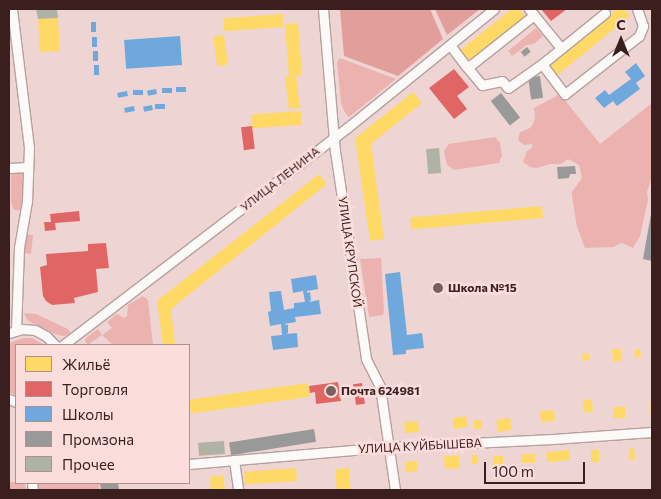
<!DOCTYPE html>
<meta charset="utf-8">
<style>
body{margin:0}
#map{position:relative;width:661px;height:499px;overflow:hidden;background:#eed5d4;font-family:Commissioner,sans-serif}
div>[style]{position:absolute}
.green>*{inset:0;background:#ebb2b0;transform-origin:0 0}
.forest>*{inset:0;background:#e19e9b}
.homes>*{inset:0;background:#ffd966;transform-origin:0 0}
.shops>*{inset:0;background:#e06666;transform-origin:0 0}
.schools>*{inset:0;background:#6fa8dc;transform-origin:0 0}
.industry>*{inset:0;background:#999;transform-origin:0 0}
.building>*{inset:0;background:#b0b3a4;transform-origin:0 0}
.roads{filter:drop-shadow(1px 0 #b7a09f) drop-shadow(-1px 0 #b7a09f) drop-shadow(0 1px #b7a09f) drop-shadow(0 -1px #b7a09f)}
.minor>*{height:9px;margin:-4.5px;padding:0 4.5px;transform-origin:4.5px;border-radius:4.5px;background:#fcf9f9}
.dots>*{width:14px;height:14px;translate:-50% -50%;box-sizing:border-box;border:2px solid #fbdddb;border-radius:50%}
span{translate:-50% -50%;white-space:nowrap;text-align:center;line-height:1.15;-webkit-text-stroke:5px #fbdddb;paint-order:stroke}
.street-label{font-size:12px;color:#3a1f1e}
.poi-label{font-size:12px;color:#3a1f1e;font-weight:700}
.left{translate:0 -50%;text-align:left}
.frame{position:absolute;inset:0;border:10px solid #3a1f1e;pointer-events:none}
.legend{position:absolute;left:15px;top:344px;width:175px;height:140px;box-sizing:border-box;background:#fbdddb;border:1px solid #ae918f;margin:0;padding:6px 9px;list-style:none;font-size:15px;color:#3a1f1e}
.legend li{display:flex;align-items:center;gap:10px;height:25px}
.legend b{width:25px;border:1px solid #ae918f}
.north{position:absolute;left:596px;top:15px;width:50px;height:50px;-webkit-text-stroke:4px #fbdddb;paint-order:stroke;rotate:0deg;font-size:14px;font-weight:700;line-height:20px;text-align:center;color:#3a1f1e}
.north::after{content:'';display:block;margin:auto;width:18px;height:22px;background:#3a1f1e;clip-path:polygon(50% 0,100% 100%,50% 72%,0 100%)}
.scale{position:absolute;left:484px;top:462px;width:101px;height:22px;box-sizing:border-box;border:2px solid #3a1f1e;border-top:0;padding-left:6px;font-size:15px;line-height:18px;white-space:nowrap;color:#3a1f1e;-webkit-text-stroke:4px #fbdddb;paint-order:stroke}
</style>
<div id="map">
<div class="green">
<i style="clip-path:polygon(536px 28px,543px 36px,534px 44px,527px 45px,512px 56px,508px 51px)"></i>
<i style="clip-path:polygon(340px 58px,396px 79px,349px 117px,344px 111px,341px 103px,337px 62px)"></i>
<i style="clip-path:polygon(560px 94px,600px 144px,652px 103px,652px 177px,647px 192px,648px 200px,640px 236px,633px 248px,622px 243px,613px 247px,585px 248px,577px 227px,572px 196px,572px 192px,582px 178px,579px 165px,568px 159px,561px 164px,550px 164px,537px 168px,530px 167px,523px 162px,527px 151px,532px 148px,532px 144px,524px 145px,520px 142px,518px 139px,520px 132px,530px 128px,533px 124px,535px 118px,534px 108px)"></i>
<i style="clip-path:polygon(495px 137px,500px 143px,502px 156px,499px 163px,454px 170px,447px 165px,444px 151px,449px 144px)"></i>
<i style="clip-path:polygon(28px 167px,25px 211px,14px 210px,11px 202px,11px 168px)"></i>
<i style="clip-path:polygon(21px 234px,33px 235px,31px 254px,25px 253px,19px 248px)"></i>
<i style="clip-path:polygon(381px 258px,384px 312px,383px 315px,369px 317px,360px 259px)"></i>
<i style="clip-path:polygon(143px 296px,148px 300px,153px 345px,113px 345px,102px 335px,88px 345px,85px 341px,87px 337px,98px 329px,102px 335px,112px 328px,107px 322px,117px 314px,124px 318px,127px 316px,128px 305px)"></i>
<i style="clip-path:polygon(24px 313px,36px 314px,68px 329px,72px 335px,62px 336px,48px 332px,27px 320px)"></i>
<i style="clip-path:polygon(23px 338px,32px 338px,44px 345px,16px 345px,16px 395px,9px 392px,9px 343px)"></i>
<i style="clip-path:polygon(9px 482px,24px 483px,27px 490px,9px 490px)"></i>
<i style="left:38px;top:483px;width:61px;height:7px"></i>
</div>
<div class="forest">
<i style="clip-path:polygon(340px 9px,430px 9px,443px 39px,398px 76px,344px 56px)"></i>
<i style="clip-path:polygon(435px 9px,480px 9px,447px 35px)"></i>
</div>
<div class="homes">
<i style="clip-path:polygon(512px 9px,520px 9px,525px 16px,468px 61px,459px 51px)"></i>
<i style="clip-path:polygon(617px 9px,624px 9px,630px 16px,554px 78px,545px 67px)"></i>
<i style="left:283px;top:14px;width:13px;height:60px;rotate:86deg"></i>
<i style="left:58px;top:18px;width:33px;height:20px;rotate:87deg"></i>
<i style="clip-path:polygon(298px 23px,302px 75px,296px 76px,300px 108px,289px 109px,285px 77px,289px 76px,285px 24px)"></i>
<i style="left:224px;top:35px;width:30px;height:11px;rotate:82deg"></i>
<i style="clip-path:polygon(413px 92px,422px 103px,371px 144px,384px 239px,370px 241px,355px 138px)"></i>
<i style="left:301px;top:111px;width:14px;height:50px;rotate:86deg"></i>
<i style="clip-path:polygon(319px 174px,327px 184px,171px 309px,175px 345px,163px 345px,157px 301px)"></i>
<i style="left:542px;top:206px;width:12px;height:132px;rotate:85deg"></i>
<i style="clip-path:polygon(612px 349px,621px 349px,621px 361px,613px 362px)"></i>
<i style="left:640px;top:349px;width:8px;height:6px;rotate:83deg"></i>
<i style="clip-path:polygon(589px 353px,589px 360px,583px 361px,582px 354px)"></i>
<i style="left:308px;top:383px;width:14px;height:120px;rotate:82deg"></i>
<i style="left:592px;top:399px;width:13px;height:9px;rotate:86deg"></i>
<i style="clip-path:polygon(650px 403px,652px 403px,652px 418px,651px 418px)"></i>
<i style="left:613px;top:407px;width:12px;height:11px"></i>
<i style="left:554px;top:410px;width:11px;height:14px;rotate:85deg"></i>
<i style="left:466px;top:416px;width:11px;height:14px;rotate:80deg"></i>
<i style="left:510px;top:418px;width:12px;height:14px;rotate:81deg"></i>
<i style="left:474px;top:420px;width:8px;height:9px"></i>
<i style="left:418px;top:421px;width:11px;height:14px;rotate:85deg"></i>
<i style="clip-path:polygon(629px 448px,634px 448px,635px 460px,629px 460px)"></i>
<i style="left:569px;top:450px;width:10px;height:23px;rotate:84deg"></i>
<i style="left:591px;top:450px;width:8px;height:12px"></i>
<i style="left:521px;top:454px;width:14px;height:9px"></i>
<i style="left:459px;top:455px;width:13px;height:15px;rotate:86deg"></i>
<i style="left:472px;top:455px;width:6px;height:9px"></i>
<i style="left:494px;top:456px;width:9px;height:10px"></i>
<i style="left:417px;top:461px;width:10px;height:12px;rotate:84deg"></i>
<i style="left:296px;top:468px;width:13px;height:52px;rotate:86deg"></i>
<i style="left:349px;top:468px;width:22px;height:14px;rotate:85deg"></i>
<i style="clip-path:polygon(223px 475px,225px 490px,211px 490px,210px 477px)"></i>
</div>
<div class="shops">
<i style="clip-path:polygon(541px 9px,567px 9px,551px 21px)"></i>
<i style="clip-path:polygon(454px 69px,469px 87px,457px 96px,467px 109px,454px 119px,429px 88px)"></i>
<i style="left:252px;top:126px;width:23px;height:11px;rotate:83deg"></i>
<i style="clip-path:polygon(79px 211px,80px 221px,55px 223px,56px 230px,45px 231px,44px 222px,51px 222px,50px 214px)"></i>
<i style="clip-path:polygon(106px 243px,109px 268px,96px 269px,98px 292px,74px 298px,75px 303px,52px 305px,46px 301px,43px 296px,40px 267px,47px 265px,46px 254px,88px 251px,88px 244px)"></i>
<i style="clip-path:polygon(338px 382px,341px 401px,316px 404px,315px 392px,310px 393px,309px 386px)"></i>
<i style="left:362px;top:383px;width:21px;height:9px;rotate:82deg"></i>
</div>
<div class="schools">
<i style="left:91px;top:22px;width:5px;height:10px"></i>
<i style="left:180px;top:36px;width:29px;height:56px;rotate:86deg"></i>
<i style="left:92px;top:37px;width:5px;height:10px"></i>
<i style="left:93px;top:51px;width:5px;height:10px"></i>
<i style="clip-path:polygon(636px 63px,645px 76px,636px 83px,640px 89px,617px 106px,613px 101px,604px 108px,595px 98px,605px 90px,609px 95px,631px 79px,625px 72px)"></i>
<i style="left:94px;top:65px;width:5px;height:10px"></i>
<i style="left:176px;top:87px;width:10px;height:5px"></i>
<i style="left:172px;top:88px;width:5px;height:10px;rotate:90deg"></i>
<i style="left:156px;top:89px;width:5px;height:9px;rotate:79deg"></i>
<i style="left:143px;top:90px;width:5px;height:10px;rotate:90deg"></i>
<i style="left:127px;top:91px;width:5px;height:10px;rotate:79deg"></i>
<i style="left:165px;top:104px;width:5px;height:10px;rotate:90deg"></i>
<i style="left:152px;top:105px;width:5px;height:9px;rotate:79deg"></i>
<i style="left:134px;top:106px;width:5px;height:10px;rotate:79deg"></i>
<i style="clip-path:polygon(400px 272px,407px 335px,422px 333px,424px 348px,406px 350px,406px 354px,393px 355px,385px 274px)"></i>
<i style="clip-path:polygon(316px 275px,318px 289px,307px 291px,307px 293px,310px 292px,311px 300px,309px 302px,319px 300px,321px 314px,295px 317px,296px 322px,284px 324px,288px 325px,288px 333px,286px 334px,297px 333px,298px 347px,273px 350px,271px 336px,282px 335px,281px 324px,270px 326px,268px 312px,271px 311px,269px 292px,281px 291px,284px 310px,294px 308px,294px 303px,305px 302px,303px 291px,293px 293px,291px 279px)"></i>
</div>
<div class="industry">
<i style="left:527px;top:47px;width:6px;height:8px;rotate:51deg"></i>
<i style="left:540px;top:76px;width:22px;height:12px;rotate:82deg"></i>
<i style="left:501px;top:93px;width:31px;height:13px;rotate:52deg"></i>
<i style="clip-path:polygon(575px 166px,576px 174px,570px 174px,569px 178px,558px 179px,557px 167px)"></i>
<i style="clip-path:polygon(651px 214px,652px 214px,652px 261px,643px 259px)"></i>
<i style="left:314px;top:429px;width:13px;height:86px;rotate:81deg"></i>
<i style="clip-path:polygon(100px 483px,118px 483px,119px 489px,101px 490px)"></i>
</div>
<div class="building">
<i style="clip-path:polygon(36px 9px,57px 9px,58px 18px,38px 19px)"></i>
<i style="left:439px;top:148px;width:25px;height:13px;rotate:85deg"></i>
<i style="left:224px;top:441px;width:13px;height:26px;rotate:86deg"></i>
</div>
<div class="roads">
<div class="minor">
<i style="left:12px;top:9px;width:139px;rotate:83deg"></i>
<i style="left:29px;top:147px;width:54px;rotate:92.1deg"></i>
<i style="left:27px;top:201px;width:48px;rotate:99.7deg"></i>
<i style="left:19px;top:248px;width:82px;rotate:92.1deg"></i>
<i style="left:323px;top:9px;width:143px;rotate:85.2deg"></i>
<i style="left:335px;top:151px;width:210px;rotate:81.5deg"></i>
<i style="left:366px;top:359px;width:31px;rotate:63deg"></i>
<i style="left:380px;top:387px;width:104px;rotate:81.7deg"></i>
<i style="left:605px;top:13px;width:81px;rotate:141deg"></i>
<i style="left:542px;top:64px;width:38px;rotate:53deg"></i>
<i style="left:565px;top:94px;width:94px;rotate:-38.1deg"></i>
<i style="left:639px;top:36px;width:11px;rotate:-68deg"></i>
<i style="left:643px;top:26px;width:18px;rotate:-109deg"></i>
<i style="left:534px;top:15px;width:43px;rotate:50.7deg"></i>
<i style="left:450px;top:45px;width:26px;rotate:53deg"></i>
<i style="left:466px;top:66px;width:5px;rotate:-11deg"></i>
<i style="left:471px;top:65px;width:80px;rotate:-38.4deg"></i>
<i style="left:534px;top:15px;width:8px;rotate:-130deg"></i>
<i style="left:466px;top:66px;width:25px;rotate:50deg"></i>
<i style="left:482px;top:85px;width:20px;rotate:-11deg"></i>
<i style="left:502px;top:81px;width:9px;rotate:49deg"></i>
<i style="left:508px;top:88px;width:42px;rotate:-35.2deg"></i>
<i style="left:9px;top:168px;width:19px;rotate:-3deg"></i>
<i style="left:9px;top:333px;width:14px;rotate:-17deg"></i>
<i style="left:22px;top:329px;width:13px;rotate:4deg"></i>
<i style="left:35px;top:330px;width:13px;rotate:29deg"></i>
<i style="left:46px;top:336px;width:13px;rotate:45deg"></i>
<i style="left:63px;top:345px;width:357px;rotate:-37.4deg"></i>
<i style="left:347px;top:128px;width:189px;rotate:-39deg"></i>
<i style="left:9px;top:399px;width:8px;rotate:23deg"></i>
<i style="left:234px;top:460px;width:30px;rotate:82deg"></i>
<i style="left:189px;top:464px;width:200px;rotate:-4.9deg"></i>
<i style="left:388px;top:447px;width:165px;rotate:-2.8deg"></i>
<i style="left:553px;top:439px;width:99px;rotate:-4deg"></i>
<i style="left:32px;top:483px;width:7px;rotate:82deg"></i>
</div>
</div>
<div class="dots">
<i style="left:438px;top:288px;background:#795f5e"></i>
<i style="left:331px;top:391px;background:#795f5e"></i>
</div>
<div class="street-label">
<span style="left:280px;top:179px;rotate:-38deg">УЛИЦА ЛЕНИНА</span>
<span style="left:350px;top:252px;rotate:82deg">УЛИЦА КРУПСКОЙ</span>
<span style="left:420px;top:446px;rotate:-3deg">УЛИЦА КУЙБЫШЕВА</span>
</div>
<div class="poi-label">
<span class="left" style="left:448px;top:288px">Школа №15</span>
<span class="left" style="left:341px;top:391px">Почта 624981</span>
</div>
<div class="frame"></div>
<ul class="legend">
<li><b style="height:14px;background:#ffd966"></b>Жильё</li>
<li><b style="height:14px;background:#e06666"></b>Торговля</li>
<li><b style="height:14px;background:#6fa8dc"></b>Школы</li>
<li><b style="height:14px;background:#999"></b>Промзона</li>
<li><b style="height:14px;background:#b0b3a4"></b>Прочее</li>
</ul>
<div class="north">С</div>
<div class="scale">100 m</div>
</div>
